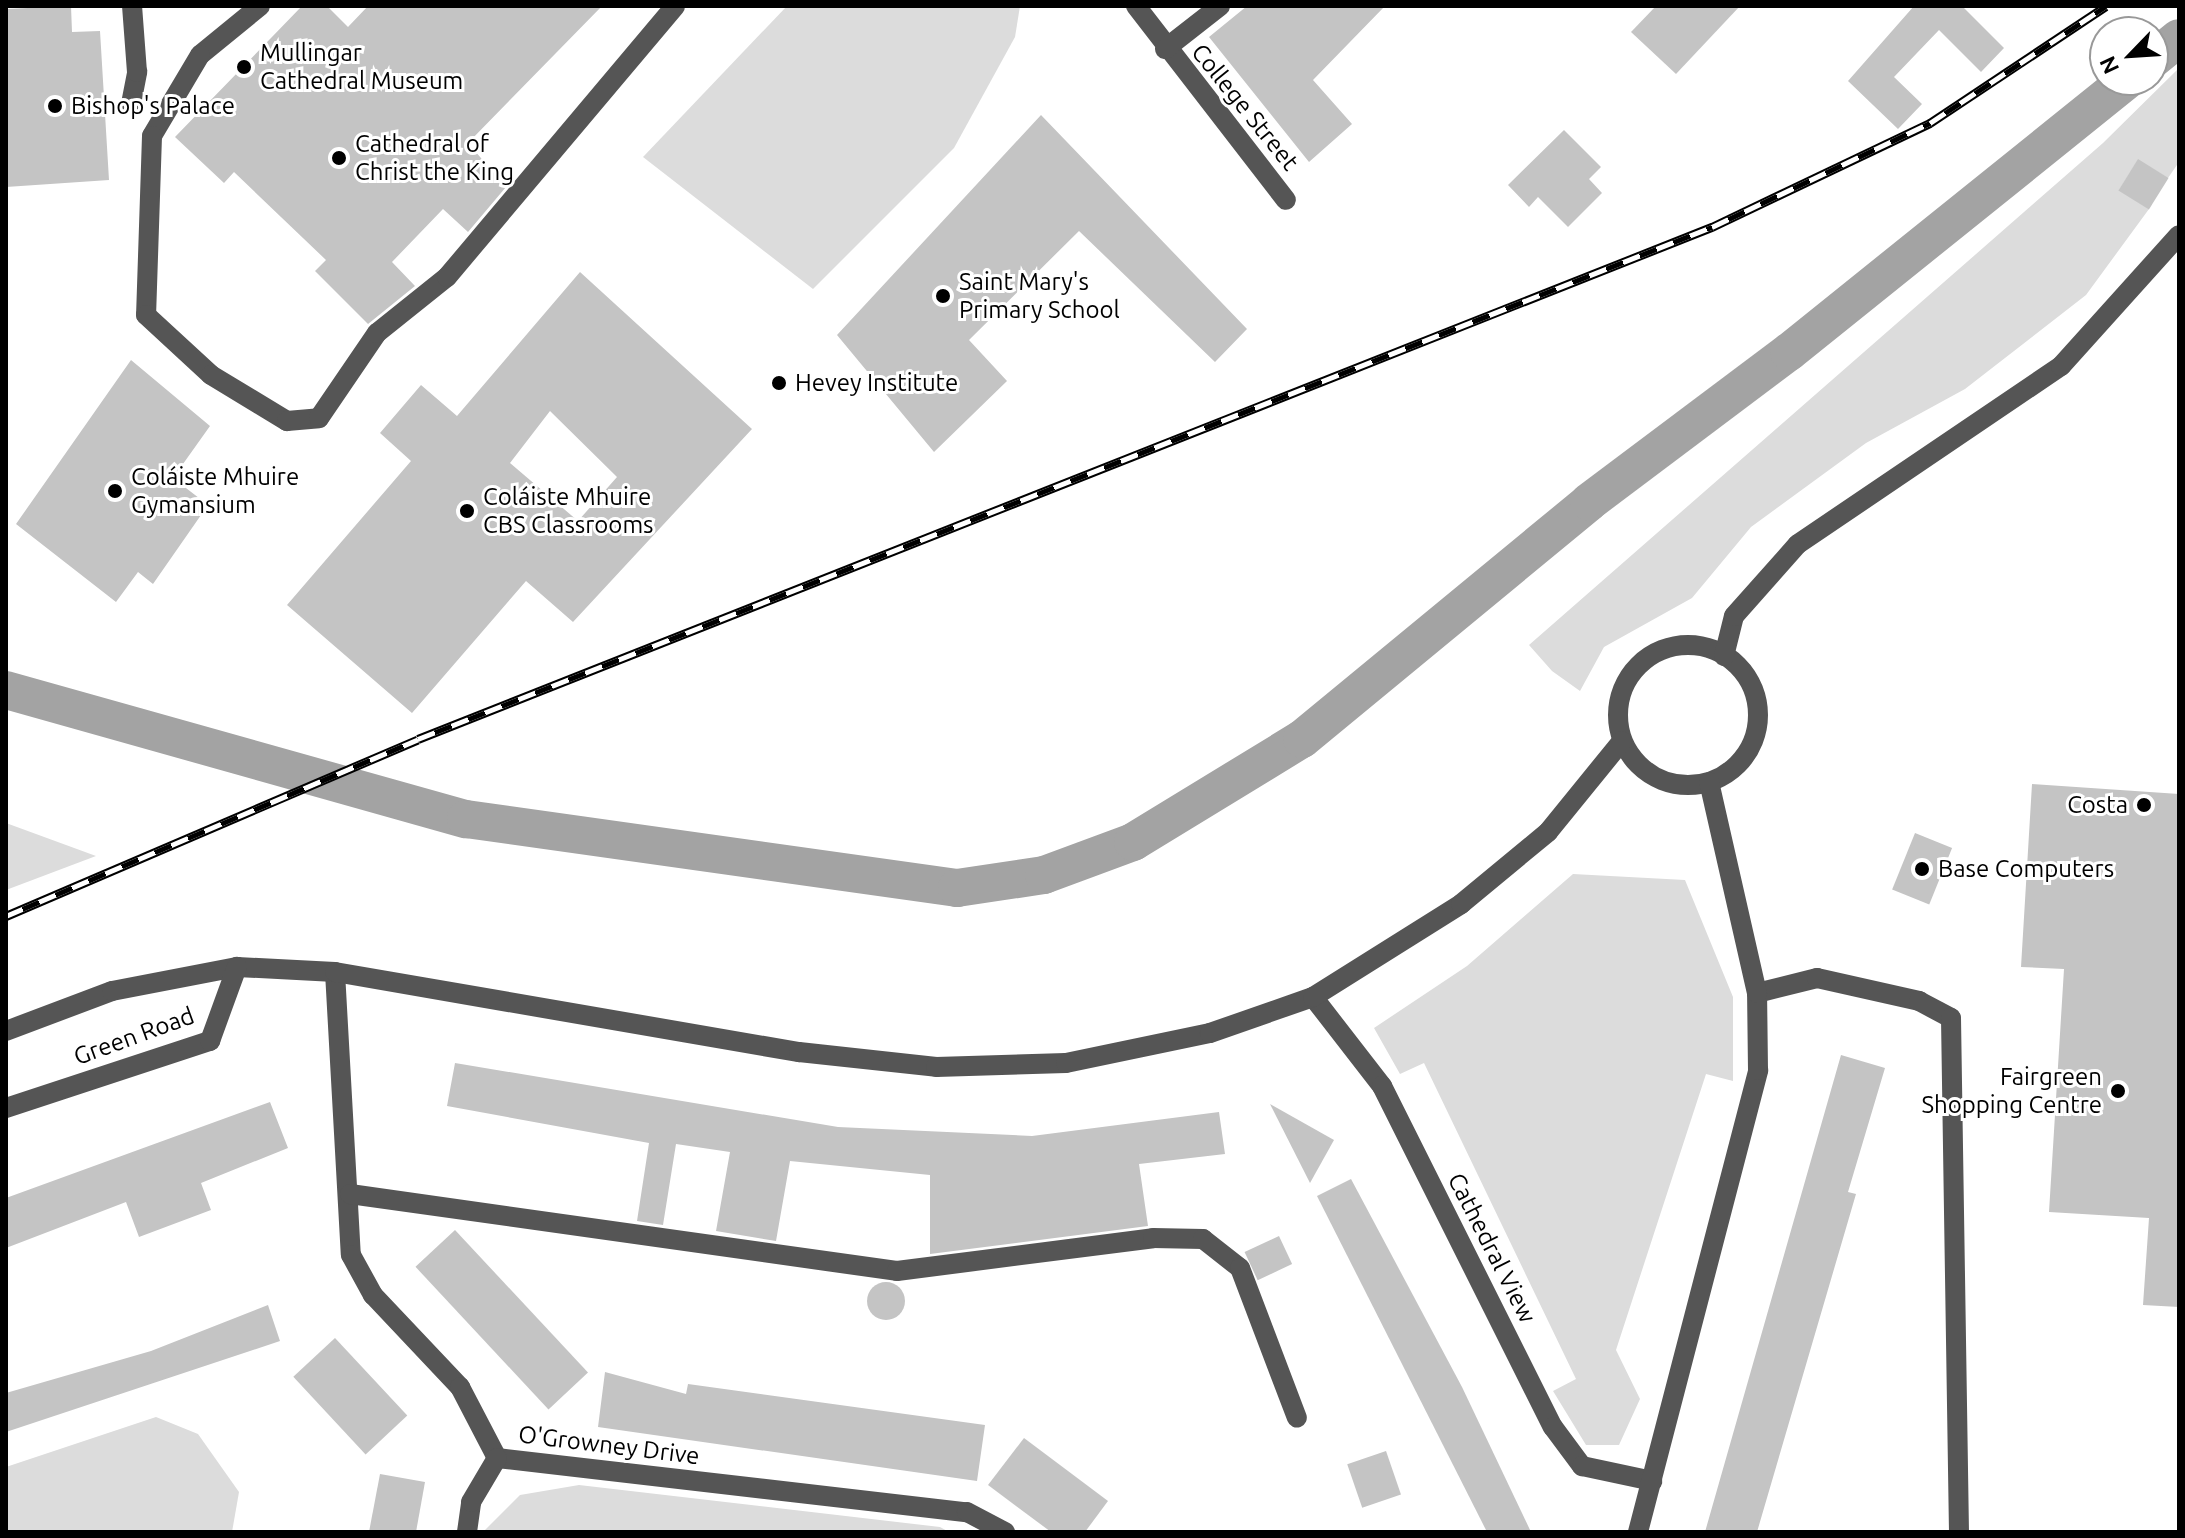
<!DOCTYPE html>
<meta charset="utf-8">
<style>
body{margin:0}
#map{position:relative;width:2185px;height:1538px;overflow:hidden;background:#fff;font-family:Ubuntu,sans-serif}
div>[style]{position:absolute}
.green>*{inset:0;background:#dcdcdc}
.canal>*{height:38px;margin:-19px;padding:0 19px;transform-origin:19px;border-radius:19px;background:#a3a3a3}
.building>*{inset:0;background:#c4c4c4;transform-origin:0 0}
.round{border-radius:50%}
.minor>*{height:20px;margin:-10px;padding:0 10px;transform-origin:10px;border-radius:10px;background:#555}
.minor>.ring{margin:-10px;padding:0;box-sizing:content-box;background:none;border:20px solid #555;border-radius:50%}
.rail>*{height:9px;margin-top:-4.5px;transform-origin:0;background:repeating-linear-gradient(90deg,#fff 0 18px,#000 0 36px);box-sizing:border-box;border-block:2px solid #000}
.dots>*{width:22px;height:22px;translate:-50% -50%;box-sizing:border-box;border:4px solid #fff;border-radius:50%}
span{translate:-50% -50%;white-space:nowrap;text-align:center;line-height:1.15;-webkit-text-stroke:6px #fff;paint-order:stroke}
.poi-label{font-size:24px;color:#000}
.left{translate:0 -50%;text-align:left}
.right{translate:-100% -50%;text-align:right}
.street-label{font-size:24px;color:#000}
.frame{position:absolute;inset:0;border:8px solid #000;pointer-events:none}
.north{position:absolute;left:2089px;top:16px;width:80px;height:80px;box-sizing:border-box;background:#fff;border:2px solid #999;border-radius:50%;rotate:245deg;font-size:22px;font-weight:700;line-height:32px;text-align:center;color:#000}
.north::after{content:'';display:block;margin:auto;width:28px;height:36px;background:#000;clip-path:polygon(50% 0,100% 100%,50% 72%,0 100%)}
</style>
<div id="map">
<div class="green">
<i style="clip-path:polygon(787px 6px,1020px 6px,1015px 37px,954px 148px,813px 289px,643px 157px)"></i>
<i style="clip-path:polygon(2179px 68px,2179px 162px,2168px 178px,2138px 160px,2119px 190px,2149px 209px,2086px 295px,1965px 389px,1866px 443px,1751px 527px,1692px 598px,1604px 647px,1580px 691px,1552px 671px,1529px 645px,2103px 143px)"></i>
<i style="clip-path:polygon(6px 823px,96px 856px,6px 890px)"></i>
<i style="clip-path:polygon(1573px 874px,1685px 880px,1733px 997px,1733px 1081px,1706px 1074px,1616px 1350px,1640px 1399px,1619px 1445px,1586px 1445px,1553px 1391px,1576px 1379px,1424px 1063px,1400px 1074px,1374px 1028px,1467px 966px)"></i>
<i style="clip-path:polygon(156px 1417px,198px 1434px,239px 1492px,232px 1532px,6px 1532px,6px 1467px)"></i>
<i style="clip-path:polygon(579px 1485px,940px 1527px,949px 1532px,483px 1532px,520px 1495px)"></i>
</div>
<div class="canal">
<i style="left:2153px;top:59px;width:33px;rotate:-39deg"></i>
<i style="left:6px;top:690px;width:478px;rotate:15.7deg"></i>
<i style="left:466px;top:819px;width:496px;rotate:8deg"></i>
<i style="left:957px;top:888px;width:88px;rotate:-8.5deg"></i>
<i style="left:1044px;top:875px;width:95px;rotate:-20.3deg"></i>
<i style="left:1133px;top:842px;width:198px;rotate:-31.4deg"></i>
<i style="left:1302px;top:739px;width:372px;rotate:-39.5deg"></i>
<i style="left:1589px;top:502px;width:250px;rotate:-36.9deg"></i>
<i style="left:1789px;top:352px;width:434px;rotate:-38.8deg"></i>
</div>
<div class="building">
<i style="clip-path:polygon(71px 6px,72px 32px,100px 31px,109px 180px,6px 187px,6px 9px)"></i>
<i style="clip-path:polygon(302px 6px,327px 6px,348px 27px,368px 6px,602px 6px,468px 143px,506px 187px,468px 232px,443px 209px,392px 262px,415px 286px,368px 324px,315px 271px,326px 260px,234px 172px,224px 183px,175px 137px)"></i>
<i style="clip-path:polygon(1247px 6px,1385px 6px,1313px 80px,1352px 124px,1309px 162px,1209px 37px)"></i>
<i style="clip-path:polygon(1656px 6px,1740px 6px,1676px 74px,1631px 32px)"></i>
<i style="clip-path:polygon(1914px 6px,1962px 6px,2004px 48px,1981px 72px,1939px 30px,1894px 77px,1922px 104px,1898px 129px,1848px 81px)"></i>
<i style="clip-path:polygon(1041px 115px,1247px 329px,1215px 362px,1079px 231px,969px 340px,1007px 381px,934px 452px,837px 335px)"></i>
<i style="clip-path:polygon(1564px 130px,1601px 167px,1589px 179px,1602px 193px,1568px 227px,1538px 197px,1529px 207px,1508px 185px)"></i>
<i style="left:2138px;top:159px;width:36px;height:37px;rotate:32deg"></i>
<i style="clip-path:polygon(evenodd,580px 272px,752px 429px,573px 622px,526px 581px,412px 713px,287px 605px,411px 461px,380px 433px,421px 385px,457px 416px,580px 272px,550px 411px,617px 477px,578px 521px,510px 463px,550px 411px)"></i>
<i style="clip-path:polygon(131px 360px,210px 426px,173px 478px,208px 505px,153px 584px,138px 572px,116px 602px,16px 524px)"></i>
<i style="clip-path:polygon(2032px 784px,2179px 794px,2179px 1307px,2143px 1305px,2149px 1218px,2049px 1212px,2064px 969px,2021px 967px)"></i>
<i style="left:1915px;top:833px;width:40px;height:61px;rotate:22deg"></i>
<i style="clip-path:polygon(1841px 1055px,1885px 1068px,1848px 1192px,1856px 1194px,1757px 1532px,1705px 1532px)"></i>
<i style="clip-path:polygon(455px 1063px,838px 1127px,1032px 1136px,1219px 1112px,1225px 1154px,1139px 1164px,1148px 1226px,930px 1254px,930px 1175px,790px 1161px,776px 1241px,716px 1231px,730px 1152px,676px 1144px,663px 1225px,637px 1221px,649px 1143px,447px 1106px)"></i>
<i style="clip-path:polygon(270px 1102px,288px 1148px,201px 1183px,211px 1210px,139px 1237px,126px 1202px,6px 1248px,6px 1198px)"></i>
<i style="clip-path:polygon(1270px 1104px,1334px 1140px,1310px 1183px)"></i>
<i style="clip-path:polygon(1351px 1179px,1462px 1387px,1531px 1532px,1487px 1532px,1317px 1196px)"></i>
<i style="left:455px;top:1230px;width:195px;height:54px;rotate:47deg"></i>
<i style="left:1279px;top:1236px;width:31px;height:38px;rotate:65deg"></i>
<i class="round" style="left:867px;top:1282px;width:38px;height:38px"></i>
<i style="clip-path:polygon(268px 1305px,280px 1341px,6px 1432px,6px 1393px,151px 1351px)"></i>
<i style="left:335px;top:1338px;width:106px;height:57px;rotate:47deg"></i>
<i style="clip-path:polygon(605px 1372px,686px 1394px,688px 1384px,985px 1425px,977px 1481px,598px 1427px)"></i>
<i style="clip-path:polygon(1024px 1438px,1108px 1501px,1085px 1532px,1051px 1532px,988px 1485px)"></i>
<i style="left:1386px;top:1451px;width:46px;height:41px;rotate:71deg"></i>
<i style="clip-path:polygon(380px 1474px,425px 1482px,416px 1532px,369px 1532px)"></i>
</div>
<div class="minor">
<i style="left:260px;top:6px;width:77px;rotate:140.8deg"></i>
<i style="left:200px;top:55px;width:94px;rotate:120.7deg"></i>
<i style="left:152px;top:136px;width:179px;rotate:91.9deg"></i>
<i style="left:146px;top:315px;width:88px;rotate:42.7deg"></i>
<i style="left:211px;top:375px;width:89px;rotate:31.2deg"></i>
<i style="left:287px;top:421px;width:32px;rotate:-5deg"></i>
<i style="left:319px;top:418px;width:103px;rotate:-55.7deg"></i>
<i style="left:377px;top:333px;width:90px;rotate:-38.7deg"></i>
<i style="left:447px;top:277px;width:354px;rotate:-49.9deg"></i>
<i style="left:1136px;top:6px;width:245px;rotate:52.3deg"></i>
<i style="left:1165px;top:49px;width:70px;rotate:-38deg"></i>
<i style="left:131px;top:104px;width:33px;rotate:-79deg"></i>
<i style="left:137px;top:72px;width:66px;rotate:-94.3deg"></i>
<i class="ring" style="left:1618px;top:645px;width:120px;height:120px"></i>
<i style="left:1724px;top:656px;width:41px;rotate:-76deg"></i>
<i style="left:1734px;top:616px;width:96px;rotate:-48.4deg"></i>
<i style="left:1798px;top:544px;width:318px;rotate:-34.1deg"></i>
<i style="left:2061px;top:366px;width:176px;rotate:-48deg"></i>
<i style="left:335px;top:972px;width:283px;rotate:86.8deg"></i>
<i style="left:351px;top:1255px;width:46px;rotate:61.2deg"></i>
<i style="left:373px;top:1295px;width:127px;rotate:46.6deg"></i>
<i style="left:460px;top:1387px;width:80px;rotate:62.5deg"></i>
<i style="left:1757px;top:993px;width:62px;rotate:-14deg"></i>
<i style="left:1817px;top:978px;width:105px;rotate:12.7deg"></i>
<i style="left:1919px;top:1001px;width:36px;rotate:28deg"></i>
<i style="left:1951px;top:1018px;width:514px;rotate:89.11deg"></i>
<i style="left:1313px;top:997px;width:113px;rotate:52.2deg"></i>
<i style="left:1382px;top:1086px;width:381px;rotate:63.4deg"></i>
<i style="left:1553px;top:1427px;width:49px;rotate:53.4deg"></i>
<i style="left:1582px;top:1466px;width:72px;rotate:12.1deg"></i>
<i style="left:6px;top:1031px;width:113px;rotate:-20.7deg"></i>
<i style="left:112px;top:991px;width:127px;rotate:-10.9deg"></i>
<i style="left:237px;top:967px;width:98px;rotate:2.9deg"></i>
<i style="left:335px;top:972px;width:471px;rotate:9.8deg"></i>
<i style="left:799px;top:1052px;width:138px;rotate:6.2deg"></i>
<i style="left:936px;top:1067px;width:130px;rotate:-1.8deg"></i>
<i style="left:1066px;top:1063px;width:147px;rotate:-11.8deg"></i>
<i style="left:1210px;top:1033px;width:109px;rotate:-19.3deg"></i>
<i style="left:1313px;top:997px;width:175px;rotate:-32.1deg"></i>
<i style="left:1461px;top:904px;width:113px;rotate:-39.6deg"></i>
<i style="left:1548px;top:832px;width:117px;rotate:-50.9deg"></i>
<i style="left:6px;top:1108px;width:215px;rotate:-18.2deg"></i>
<i style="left:210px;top:1041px;width:79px;rotate:-70deg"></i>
<i style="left:350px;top:1194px;width:552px;rotate:8.01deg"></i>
<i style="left:897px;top:1271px;width:258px;rotate:-7.3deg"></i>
<i style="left:1153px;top:1238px;width:50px;rotate:1.1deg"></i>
<i style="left:1203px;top:1239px;width:47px;rotate:38.1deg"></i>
<i style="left:1240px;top:1268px;width:160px;rotate:69.2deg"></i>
<i style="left:497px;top:1458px;width:473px;rotate:6.6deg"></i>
<i style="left:967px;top:1512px;width:43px;rotate:27.8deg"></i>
<i style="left:467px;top:1532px;width:30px;rotate:-82deg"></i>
<i style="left:471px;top:1502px;width:51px;rotate:-59.4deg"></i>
<i style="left:1638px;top:1532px;width:477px;rotate:-75.4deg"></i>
<i style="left:1758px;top:1070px;width:77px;rotate:-90.7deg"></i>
<i style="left:1757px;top:993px;width:216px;rotate:-102.8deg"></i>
</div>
<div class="rail">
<i style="left:6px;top:916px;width:448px;rotate:-23.2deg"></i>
<i style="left:418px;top:739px;width:1392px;rotate:-21.59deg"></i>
<i style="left:1712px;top:227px;width:242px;rotate:-25.5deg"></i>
<i style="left:1930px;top:123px;width:211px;rotate:-33.6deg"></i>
</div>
<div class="dots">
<i style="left:244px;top:67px;background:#000"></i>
<i style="left:55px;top:106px;background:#000"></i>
<i style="left:339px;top:158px;background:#000"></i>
<i style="left:943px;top:296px;background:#000"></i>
<i style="left:779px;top:383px;background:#000"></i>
<i style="left:115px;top:491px;background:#000"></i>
<i style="left:467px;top:511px;background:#000"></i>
<i style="left:2144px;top:805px;background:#000"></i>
<i style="left:1922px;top:869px;background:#000"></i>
<i style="left:2118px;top:1091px;background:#000"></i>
</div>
<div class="poi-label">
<span class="left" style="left:260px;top:67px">Mullingar<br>Cathedral Museum</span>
<span class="left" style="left:71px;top:106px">Bishop's Palace</span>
<span class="left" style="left:355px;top:158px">Cathedral of<br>Christ the King</span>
<span class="left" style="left:959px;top:296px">Saint Mary's<br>Primary School</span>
<span class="left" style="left:795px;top:383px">Hevey Institute</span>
<span class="left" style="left:131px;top:491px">Coláiste Mhuire<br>Gymansium</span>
<span class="left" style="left:483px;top:511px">Coláiste Mhuire<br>CBS Classrooms</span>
<span class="right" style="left:2128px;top:805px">Costa</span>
<span class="left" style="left:1938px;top:869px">Base Computers</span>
<span class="right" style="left:2102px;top:1091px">Fairgreen<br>Shopping Centre</span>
</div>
<div class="street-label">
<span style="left:1245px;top:107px;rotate:51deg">College Street</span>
<span style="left:134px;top:1036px;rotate:-20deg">Green Road</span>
<span style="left:1492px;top:1248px;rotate:63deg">Cathedral View</span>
<span style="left:609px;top:1445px;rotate:7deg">O'Growney Drive</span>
</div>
<div class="frame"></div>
<div class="north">N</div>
</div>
